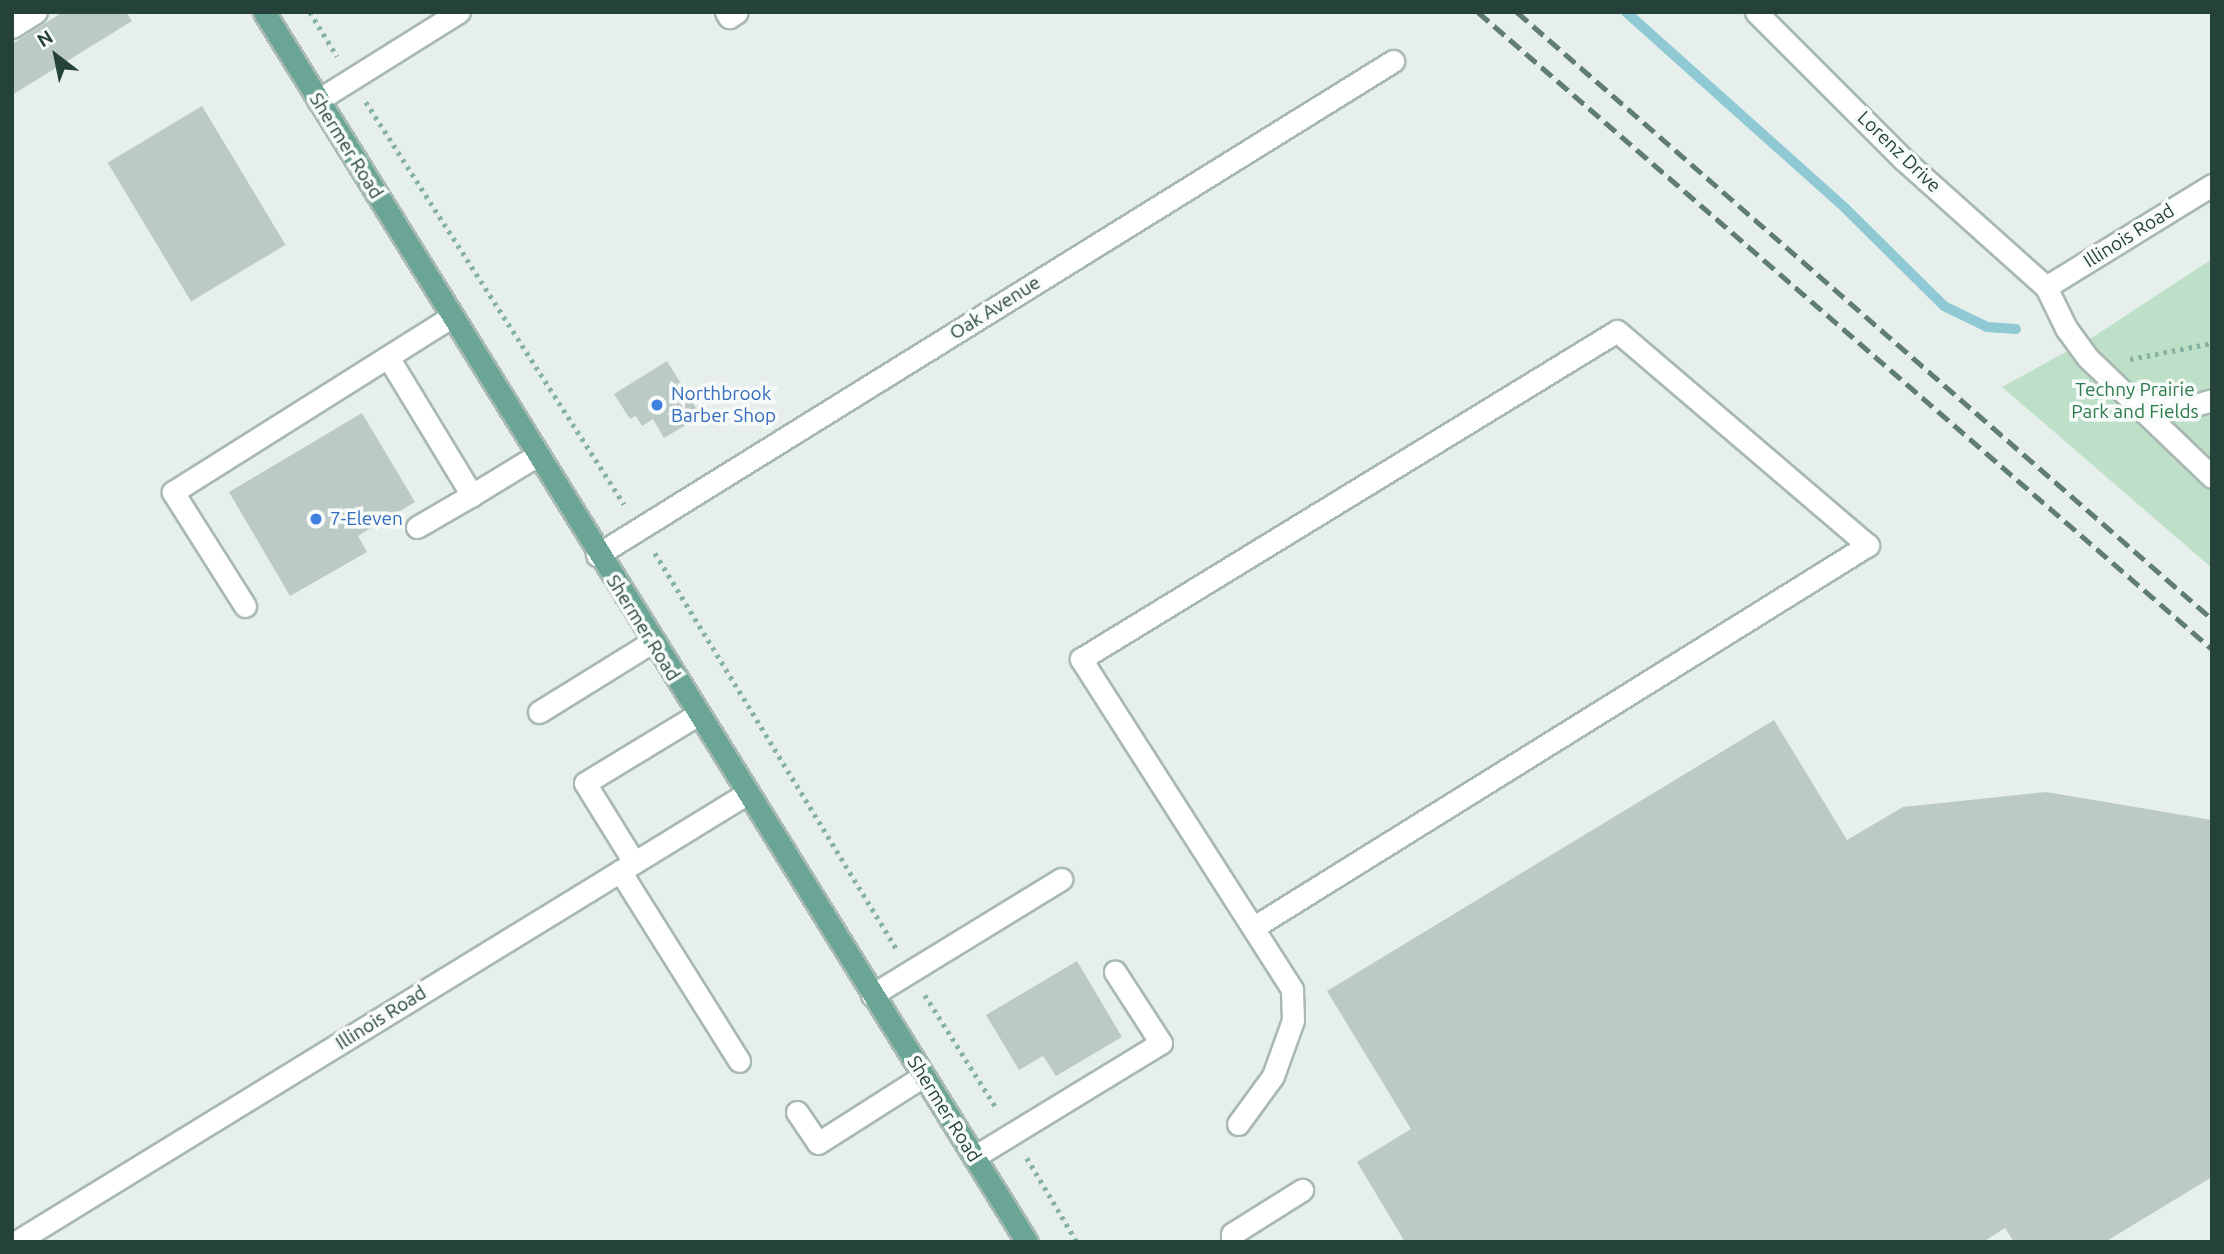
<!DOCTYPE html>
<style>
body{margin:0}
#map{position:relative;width:2224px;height:1254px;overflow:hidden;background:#e6efeb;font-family:Ubuntu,sans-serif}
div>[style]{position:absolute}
.green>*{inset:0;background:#bfe0c8}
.stream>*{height:10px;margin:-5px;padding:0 5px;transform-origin:5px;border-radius:5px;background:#8ec9d4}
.building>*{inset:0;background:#bbcac4;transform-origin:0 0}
.path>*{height:4.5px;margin-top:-2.25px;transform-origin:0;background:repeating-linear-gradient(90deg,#86b3a5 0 3.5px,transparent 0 8.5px)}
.roads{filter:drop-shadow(2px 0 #a8b8b2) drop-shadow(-2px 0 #a8b8b2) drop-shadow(0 2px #a8b8b2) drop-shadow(0 -2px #a8b8b2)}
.minor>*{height:21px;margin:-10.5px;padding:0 10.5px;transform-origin:10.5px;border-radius:10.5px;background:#fff}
.major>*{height:21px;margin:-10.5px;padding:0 10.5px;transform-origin:10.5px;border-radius:10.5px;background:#6aa596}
.rail>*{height:5px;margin-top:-2.5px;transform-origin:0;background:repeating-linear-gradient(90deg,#5f7d75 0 14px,transparent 0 21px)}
.dots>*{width:19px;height:19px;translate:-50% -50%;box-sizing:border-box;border:4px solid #f7fbf9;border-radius:50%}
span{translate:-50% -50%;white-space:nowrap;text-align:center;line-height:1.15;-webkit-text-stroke:7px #f7fbf9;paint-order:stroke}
.street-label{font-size:19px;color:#24423a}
.park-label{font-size:19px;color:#2d7a4b}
.shop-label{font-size:19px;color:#366cbe}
.left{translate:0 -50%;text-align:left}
.frame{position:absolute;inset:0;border:14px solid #24423a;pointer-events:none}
.north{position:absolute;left:21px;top:21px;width:70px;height:70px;-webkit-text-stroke:5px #f7fbf9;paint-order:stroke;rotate:328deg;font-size:19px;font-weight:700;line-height:28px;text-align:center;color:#24423a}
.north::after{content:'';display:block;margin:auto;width:24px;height:32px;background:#24423a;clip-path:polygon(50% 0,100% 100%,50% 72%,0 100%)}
</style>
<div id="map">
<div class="green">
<i style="clip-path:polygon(2212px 259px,2212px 568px,2002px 387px,2093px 337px)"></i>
</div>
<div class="stream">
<i style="left:1626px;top:12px;width:295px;rotate:41.8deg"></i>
<i style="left:1846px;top:209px;width:138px;rotate:44.7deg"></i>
<i style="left:1944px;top:306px;width:48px;rotate:26deg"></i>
<i style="left:1987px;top:327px;width:29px;rotate:4deg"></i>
</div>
<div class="building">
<i style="clip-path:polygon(63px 12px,126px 12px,132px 21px,12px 95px,12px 44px)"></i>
<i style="left:202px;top:106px;width:162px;height:110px;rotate:59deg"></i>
<i style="clip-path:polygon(667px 361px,701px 416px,664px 438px,653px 419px,642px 426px,636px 416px,630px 419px,614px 394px)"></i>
<i style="clip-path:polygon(362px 413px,415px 502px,358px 536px,367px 552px,290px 596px,229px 492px)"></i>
<i style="clip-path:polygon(1774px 720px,1847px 840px,1903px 807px,2046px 792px,2212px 820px,2212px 1177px,2105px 1242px,2014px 1242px,2005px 1228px,1983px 1242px,1405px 1242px,1357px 1162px,1411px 1129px,1327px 991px)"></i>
<i style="clip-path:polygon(1077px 961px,1122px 1037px,1056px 1076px,1043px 1056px,1019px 1070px,986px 1015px)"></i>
</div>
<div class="path">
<i style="left:310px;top:12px;width:52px;rotate:58.5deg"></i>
<i style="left:366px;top:102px;width:478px;rotate:57.3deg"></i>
<i style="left:2130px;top:359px;width:84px;rotate:-11deg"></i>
<i style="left:655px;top:553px;width:464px;rotate:58.6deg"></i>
<i style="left:925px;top:995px;width:135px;rotate:57.7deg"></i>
<i style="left:1027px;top:1158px;width:98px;rotate:59.2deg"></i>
</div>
<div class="roads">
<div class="minor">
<i style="left:726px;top:12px;width:6px;rotate:59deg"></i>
<i style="left:729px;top:17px;width:9px;rotate:-32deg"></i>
<i style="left:1756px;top:12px;width:209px;rotate:45deg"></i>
<i style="left:1904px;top:160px;width:191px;rotate:41.8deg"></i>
<i style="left:2046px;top:287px;width:46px;rotate:64deg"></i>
<i style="left:2066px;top:328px;width:37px;rotate:54deg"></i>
<i style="left:2088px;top:358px;width:172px;rotate:43.8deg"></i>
<i style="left:12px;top:27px;width:28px;rotate:-32deg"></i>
<i style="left:318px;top:100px;width:166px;rotate:-32deg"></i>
<i style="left:2046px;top:287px;width:195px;rotate:-31.6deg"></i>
<i style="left:388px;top:357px;width:162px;rotate:58.7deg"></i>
<i style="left:472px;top:495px;width:75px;rotate:-31.4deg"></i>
<i style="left:2134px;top:402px;width:61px;rotate:2.8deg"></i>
<i style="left:2195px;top:405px;width:18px;rotate:-16deg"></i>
<i style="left:417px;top:527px;width:64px;rotate:-30.2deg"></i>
<i style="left:597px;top:555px;width:937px;rotate:-31.82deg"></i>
<i style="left:245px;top:606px;width:135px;rotate:-122.3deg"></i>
<i style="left:173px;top:492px;width:328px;rotate:-32.2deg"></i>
<i style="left:539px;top:712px;width:133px;rotate:-31.8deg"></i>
<i style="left:634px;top:862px;width:93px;rotate:-121.8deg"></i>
<i style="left:585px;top:783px;width:131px;rotate:-31.3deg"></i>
<i style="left:620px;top:871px;width:224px;rotate:57.9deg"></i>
<i style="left:872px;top:995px;width:222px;rotate:-31.5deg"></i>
<i style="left:797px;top:1112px;width:37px;rotate:56deg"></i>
<i style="left:818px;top:1143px;width:125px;rotate:-32.5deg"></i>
<i style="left:1238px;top:1124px;width:59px;rotate:-53.9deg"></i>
<i style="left:1273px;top:1076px;width:59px;rotate:-70.3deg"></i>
<i style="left:1293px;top:1020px;width:31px;rotate:-92deg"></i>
<i style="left:1292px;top:989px;width:392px;rotate:-122.6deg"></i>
<i style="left:1081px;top:659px;width:628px;rotate:-31.46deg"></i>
<i style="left:1617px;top:331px;width:330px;rotate:40.5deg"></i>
<i style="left:1868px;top:545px;width:723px;rotate:148.11deg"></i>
<i style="left:974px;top:1157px;width:219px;rotate:-31.4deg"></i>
<i style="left:1161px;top:1043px;width:85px;rotate:-122.9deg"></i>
<i style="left:16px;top:1242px;width:857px;rotate:-31.54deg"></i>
<i style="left:1232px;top:1242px;width:8px;rotate:-90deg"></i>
<i style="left:1232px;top:1234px;width:83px;rotate:-32.2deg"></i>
</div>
<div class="major">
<i style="left:264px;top:12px;width:1447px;rotate:58.19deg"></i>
</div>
</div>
<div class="rail">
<i style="left:1478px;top:12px;width:972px;rotate:40.95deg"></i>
<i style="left:1517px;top:12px;width:923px;rotate:41.13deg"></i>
</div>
<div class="dots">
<i style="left:657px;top:405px;background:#3f7fe0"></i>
<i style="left:316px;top:519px;background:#3f7fe0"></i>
</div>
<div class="street-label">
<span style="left:346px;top:146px;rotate:58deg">Shermer Road</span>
<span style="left:1899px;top:152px;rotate:44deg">Lorenz Drive</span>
<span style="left:2129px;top:236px;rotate:-32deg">Illinois Road</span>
<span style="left:995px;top:308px;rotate:-32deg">Oak Avenue</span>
<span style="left:643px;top:628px;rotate:58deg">Shermer Road</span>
<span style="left:381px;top:1018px;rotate:-32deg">Illinois Road</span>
<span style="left:944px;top:1109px;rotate:58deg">Shermer Road</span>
</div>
<div class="park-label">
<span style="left:2135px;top:401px">Techny Prairie<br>Park and Fields</span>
</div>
<div class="shop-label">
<span class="left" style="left:671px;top:405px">Northbrook<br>Barber Shop</span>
<span class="left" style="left:330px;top:519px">7-Eleven</span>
</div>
<div class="frame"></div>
<div class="north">N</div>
</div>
